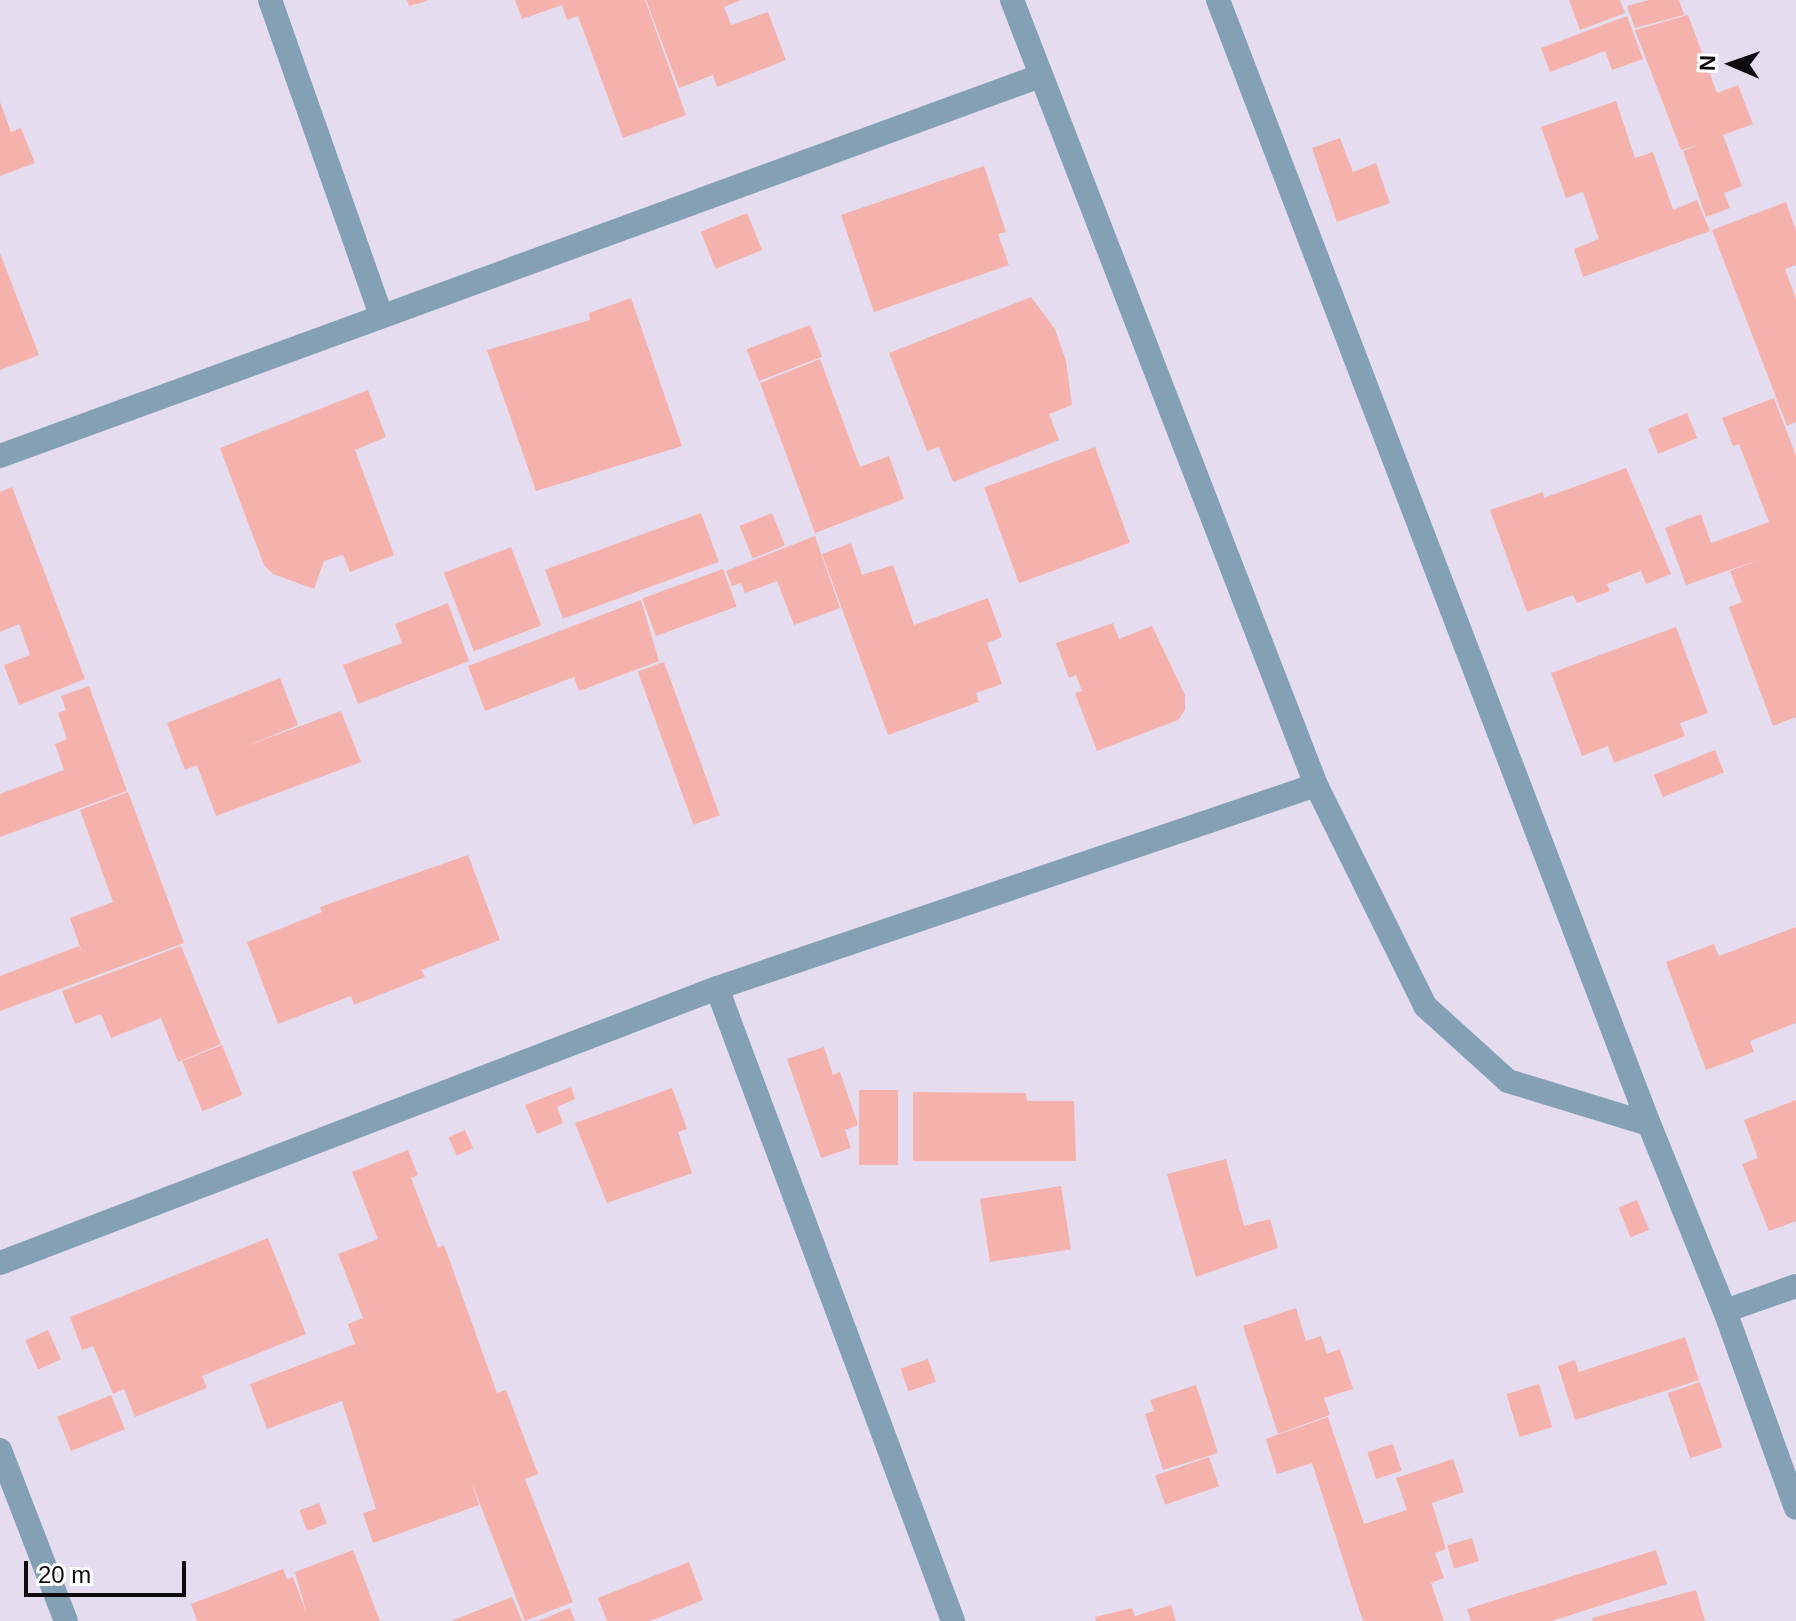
<!DOCTYPE html>
<style>
body{margin:0}
#map{position:relative;width:1796px;height:1621px;overflow:hidden;background:#e5ddef;font-family:Arial,sans-serif}
div>[style]{position:absolute}
.building>*{inset:0;background:#f5b1ab;transform-origin:0 0}
.street>*{height:24px;margin:-12px;padding:0 12px;transform-origin:12px;border-radius:12px;background:#83a0b5}
span{translate:-50% -50%;white-space:nowrap;text-align:center;line-height:1.15;-webkit-text-stroke:6px #fff;paint-order:stroke}
.north{position:absolute;left:1692px;top:24px;width:80px;height:80px;-webkit-text-stroke:6px #fff;paint-order:stroke;rotate:272deg;font-size:22px;font-weight:700;line-height:32px;text-align:center;color:#0e0b11}
.north::after{content:'';display:block;margin:auto;width:28px;height:36px;background:#0e0b11;clip-path:polygon(50% 0,100% 100%,50% 72%,0 100%)}
.scale{position:absolute;left:24px;top:1561px;width:162px;height:36px;box-sizing:border-box;border:4px solid #0e0b11;border-top:0;padding-left:10px;font-size:24px;line-height:28px;white-space:nowrap;color:#0e0b11;-webkit-text-stroke:6px #fff;paint-order:stroke}
</style>
<div id="map">
<div class="building">
<i style="clip-path:polygon(407px 0,427px 0,427px 1px,409px 6px)"></i>
<i style="clip-path:polygon(515px 0,645px 0,686px 115px,623px 138px,578px 16px,567px 20px,562px 5px,522px 19px)"></i>
<i style="clip-path:polygon(646px 0,741px 0,724px 7px,731px 25px,768px 12px,786px 60px,717px 87px,713px 75px,679px 88px)"></i>
<i style="clip-path:polygon(1569px 0,1620px 0,1625px 13px,1580px 30px)"></i>
<i style="clip-path:polygon(1649px 0,1679px 0,1684px 15px,1635px 28px,1627px 6px)"></i>
<i style="clip-path:polygon(1688px 15px,1717px 93px,1738px 85px,1753px 124px,1723px 135px,1742px 186px,1724px 193px,1730px 208px,1706px 217px,1683px 151px,1699px 145px,1681px 150px,1635px 30px)"></i>
<i style="clip-path:polygon(1627px 16px,1643px 59px,1612px 70px,1605px 51px,1550px 72px,1541px 48px)"></i>
<i style="clip-path:polygon(1616px 101px,1635px 158px,1653px 152px,1673px 210px,1697px 200px,1710px 231px,1583px 277px,1574px 249px,1599px 239px,1583px 192px,1566px 198px,1541px 127px)"></i>
<i style="clip-path:polygon(0 102px,11px 132px,21px 128px,35px 163px,0 176px)"></i>
<i style="clip-path:polygon(1340px 138px,1353px 172px,1376px 163px,1390px 203px,1337px 222px,1312px 148px)"></i>
<i style="clip-path:polygon(984px 166px,1006px 232px,998px 234px,1009px 265px,874px 312px,841px 215px)"></i>
<i style="clip-path:polygon(1786px 202px,1796px 231px,1796px 265px,1785px 269px,1796px 299px,1796px 422px,1787px 426px,1712px 230px)"></i>
<i style="left:747px;top:213px;width:40px;height:50px;rotate:68deg"></i>
<i style="clip-path:polygon(0 253px,39px 355px,0 370px)"></i>
<i style="clip-path:polygon(1031px 297px,1055px 329px,1066px 361px,1072px 405px,1049px 414px,1059px 440px,953px 482px,939px 447px,927px 451px,889px 353px)"></i>
<i style="clip-path:polygon(631px 298px,682px 446px,536px 491px,487px 350px,590px 320px,589px 313px)"></i>
<i style="left:810px;top:325px;width:34px;height:68px;rotate:69deg"></i>
<i style="clip-path:polygon(820px 359px,860px 467px,889px 456px,904px 499px,815px 533px,760px 383px)"></i>
<i style="clip-path:polygon(368px 390px,386px 437px,355px 450px,394px 555px,350px 572px,343px 555px,324px 561px,314px 589px,273px 574px,264px 565px,220px 448px)"></i>
<i style="clip-path:polygon(1774px 398px,1796px 456px,1796px 717px,1773px 726px,1729px 607px,1742px 602px,1730px 571px,1764px 558px,1686px 585px,1665px 528px,1701px 514px,1711px 543px,1769px 522px,1739px 444px,1733px 446px,1722px 418px)"></i>
<i style="left:1687px;top:413px;width:27px;height:42px;rotate:68deg"></i>
<i style="left:1095px;top:447px;width:102px;height:118px;rotate:70deg"></i>
<i style="clip-path:polygon(1626px 468px,1671px 574px,1646px 584px,1641px 571px,1607px 584px,1610px 591px,1577px 603px,1573px 595px,1527px 612px,1490px 510px,1543px 492px,1544px 498px)"></i>
<i style="clip-path:polygon(12px 487px,85px 679px,19px 705px,4px 665px,30px 655px,19px 624px,0 632px,0 492px)"></i>
<i style="left:701px;top:513px;width:52px;height:166px;rotate:70deg"></i>
<i style="left:772px;top:513px;width:35px;height:35px;rotate:68deg"></i>
<i style="clip-path:polygon(815px 536px,840px 608px,794px 625px,777px 581px,745px 593px,741px 583px,732px 586px,726px 571px)"></i>
<i style="clip-path:polygon(851px 543px,862px 575px,893px 565px,914px 625px,988px 598px,1002px 637px,987px 643px,1002px 684px,976px 693px,979px 702px,888px 735px,822px 554px)"></i>
<i style="left:511px;top:547px;width:84px;height:72px;rotate:69deg"></i>
<i style="left:723px;top:569px;width:40px;height:86px;rotate:70deg"></i>
<i style="clip-path:polygon(641px 600px,659px 661px,579px 691px,574px 677px,485px 711px,468px 666px)"></i>
<i style="clip-path:polygon(448px 603px,469px 661px,358px 704px,343px 665px,402px 643px,395px 624px)"></i>
<i style="clip-path:polygon(1113px 623px,1119px 639px,1152px 626px,1185px 695px,1185px 710px,1178px 720px,1097px 751px,1075px 693px,1082px 691px,1076px 675px,1069px 678px,1056px 643px)"></i>
<i style="clip-path:polygon(1676px 627px,1708px 713px,1680px 723px,1685px 736px,1614px 763px,1608px 746px,1582px 756px,1551px 673px)"></i>
<i style="left:664px;top:662px;width:163px;height:28px;rotate:70deg"></i>
<i style="clip-path:polygon(280px 678px,298px 725px,244px 747px,341px 711px,361px 762px,216px 816px,197px 765px,185px 770px,167px 723px)"></i>
<i style="clip-path:polygon(89px 686px,127px 791px,0 837px,0 794px,64px 770px,55px 744px,67px 739px,58px 713px,66px 710px,61px 696px)"></i>
<i style="left:1715px;top:750px;width:24px;height:66px;rotate:68deg"></i>
<i style="clip-path:polygon(128px 792px,184px 943px,0 1011px,0 976px,79px 946px,83px 955px,70px 918px,113px 902px,80px 810px)"></i>
<i style="clip-path:polygon(468px 855px,500px 940px,421px 970px,425px 977px,354px 1005px,351px 996px,278px 1024px,247px 942px,322px 912px,320px 907px)"></i>
<i style="clip-path:polygon(1796px 927px,1796px 1023px,1750px 1041px,1754px 1052px,1706px 1070px,1666px 962px,1714px 944px,1719px 956px)"></i>
<i style="clip-path:polygon(181px 946px,221px 1044px,178px 1062px,161px 1018px,111px 1038px,101px 1014px,75px 1024px,62px 991px)"></i>
<i style="left:222px;top:1045px;width:54px;height:43px;rotate:68deg"></i>
<i style="clip-path:polygon(824px 1047px,833px 1075px,840px 1072px,858px 1125px,845px 1130px,851px 1148px,821px 1158px,787px 1059px)"></i>
<i style="clip-path:polygon(571px 1087px,575px 1099px,557px 1107px,563px 1123px,537px 1134px,525px 1105px)"></i>
<i style="clip-path:polygon(672px 1088px,687px 1129px,678px 1132px,692px 1173px,607px 1203px,575px 1123px)"></i>
<i style="left:859px;top:1090px;width:39px;height:75px"></i>
<i style="clip-path:polygon(913px 1092px,1026px 1093px,1027px 1101px,1074px 1101px,1076px 1161px,913px 1161px)"></i>
<i style="clip-path:polygon(1796px 1100px,1796px 1221px,1769px 1231px,1742px 1164px,1758px 1158px,1744px 1120px)"></i>
<i style="left:465px;top:1130px;width:20px;height:18px;rotate:66deg"></i>
<i style="clip-path:polygon(408px 1150px,418px 1175px,411px 1178px,438px 1248px,444px 1245px,497px 1393px,506px 1390px,538px 1474px,525px 1479px,573px 1602px,525px 1621px,470px 1478px,479px 1505px,373px 1543px,363px 1513px,376px 1509px,342px 1401px,267px 1429px,250px 1384px,355px 1344px,348px 1324px,363px 1318px,338px 1254px,378px 1239px,352px 1172px)"></i>
<i style="clip-path:polygon(1226px 1159px,1244px 1226px,1270px 1219px,1278px 1248px,1196px 1277px,1167px 1174px)"></i>
<i style="left:1061px;top:1186px;width:64px;height:82px;rotate:81deg"></i>
<i style="left:1637px;top:1200px;width:32px;height:20px;rotate:68deg"></i>
<i style="clip-path:polygon(268px 1238px,306px 1334px,202px 1376px,207px 1388px,135px 1417px,124px 1389px,113px 1394px,93px 1346px,82px 1350px,70px 1317px)"></i>
<i style="clip-path:polygon(1296px 1308px,1306px 1341px,1321px 1336px,1327px 1354px,1340px 1349px,1353px 1389px,1324px 1398px,1330px 1415px,1278px 1434px,1243px 1326px)"></i>
<i style="left:48px;top:1330px;width:32px;height:25px;rotate:66deg"></i>
<i style="clip-path:polygon(1685px 1337px,1699px 1380px,1575px 1420px,1558px 1366px,1575px 1360px,1579px 1372px)"></i>
<i style="left:928px;top:1359px;width:24px;height:29px;rotate:71deg"></i>
<i style="left:1700px;top:1382px;width:69px;height:34px;rotate:71deg"></i>
<i style="left:1539px;top:1384px;width:45px;height:34px;rotate:73deg"></i>
<i style="clip-path:polygon(1196px 1385px,1218px 1453px,1163px 1470px,1145px 1414px,1154px 1411px,1150px 1400px)"></i>
<i style="left:111px;top:1395px;width:37px;height:58px;rotate:68deg"></i>
<i style="clip-path:polygon(1328px 1417px,1364px 1524px,1407px 1510px,1396px 1478px,1453px 1459px,1464px 1492px,1432px 1503px,1446px 1549px,1435px 1553px,1444px 1578px,1431px 1583px,1444px 1621px,1363px 1621px,1312px 1463px,1277px 1474px,1266px 1439px)"></i>
<i style="left:1393px;top:1444px;width:28px;height:27px;rotate:72deg"></i>
<i style="left:1209px;top:1457px;width:31px;height:57px;rotate:71deg"></i>
<i style="left:319px;top:1503px;width:22px;height:21px;rotate:69deg"></i>
<i style="left:1472px;top:1538px;width:24px;height:26px;rotate:73deg"></i>
<i style="clip-path:polygon(353px 1550px,380px 1621px,197px 1621px,191px 1604px,283px 1569px,287px 1579px,293px 1577px,307px 1615px,295px 1572px)"></i>
<i style="clip-path:polygon(1656px 1550px,1667px 1584px,1552px 1621px,1471px 1621px,1467px 1609px)"></i>
<i style="clip-path:polygon(689px 1562px,703px 1600px,650px 1621px,607px 1621px,598px 1598px)"></i>
<i style="clip-path:polygon(1696px 1590px,1705px 1621px,1593px 1621px,1592px 1618px)"></i>
<i style="clip-path:polygon(512px 1597px,522px 1621px,451px 1621px)"></i>
<i style="clip-path:polygon(1171px 1605px,1176px 1621px,1096px 1621px,1095px 1617px,1132px 1608px,1135px 1616px)"></i>
<i style="clip-path:polygon(570px 1608px,575px 1621px,538px 1621px)"></i>
</div>
<div class="street">
<i style="left:270px;top:0;width:335px;rotate:70.6deg"></i>
<i style="left:1012px;top:0;width:842px;rotate:68.83deg"></i>
<i style="left:1316px;top:785px;width:246px;rotate:63.7deg"></i>
<i style="left:1425px;top:1006px;width:112px;rotate:42.1deg"></i>
<i style="left:1508px;top:1081px;width:147px;rotate:17deg"></i>
<i style="left:1649px;top:1124px;width:202px;rotate:67.9deg"></i>
<i style="left:1725px;top:1311px;width:209px;rotate:70.2deg"></i>
<i style="left:1218px;top:0;width:1204px;rotate:69.02deg"></i>
<i style="left:0;top:456px;width:1107px;rotate:-20.07deg"></i>
<i style="left:717px;top:988px;width:676px;rotate:69.55deg"></i>
<i style="left:0;top:1263px;width:768px;rotate:-20.98deg"></i>
<i style="left:717px;top:988px;width:632px;rotate:-18.72deg"></i>
<i style="left:1725px;top:1311px;width:75px;rotate:-19.4deg"></i>
<i style="left:0;top:1450px;width:183px;rotate:68.9deg"></i>
</div>
<div class="north">N</div>
<div class="scale">20 m</div>
</div>
